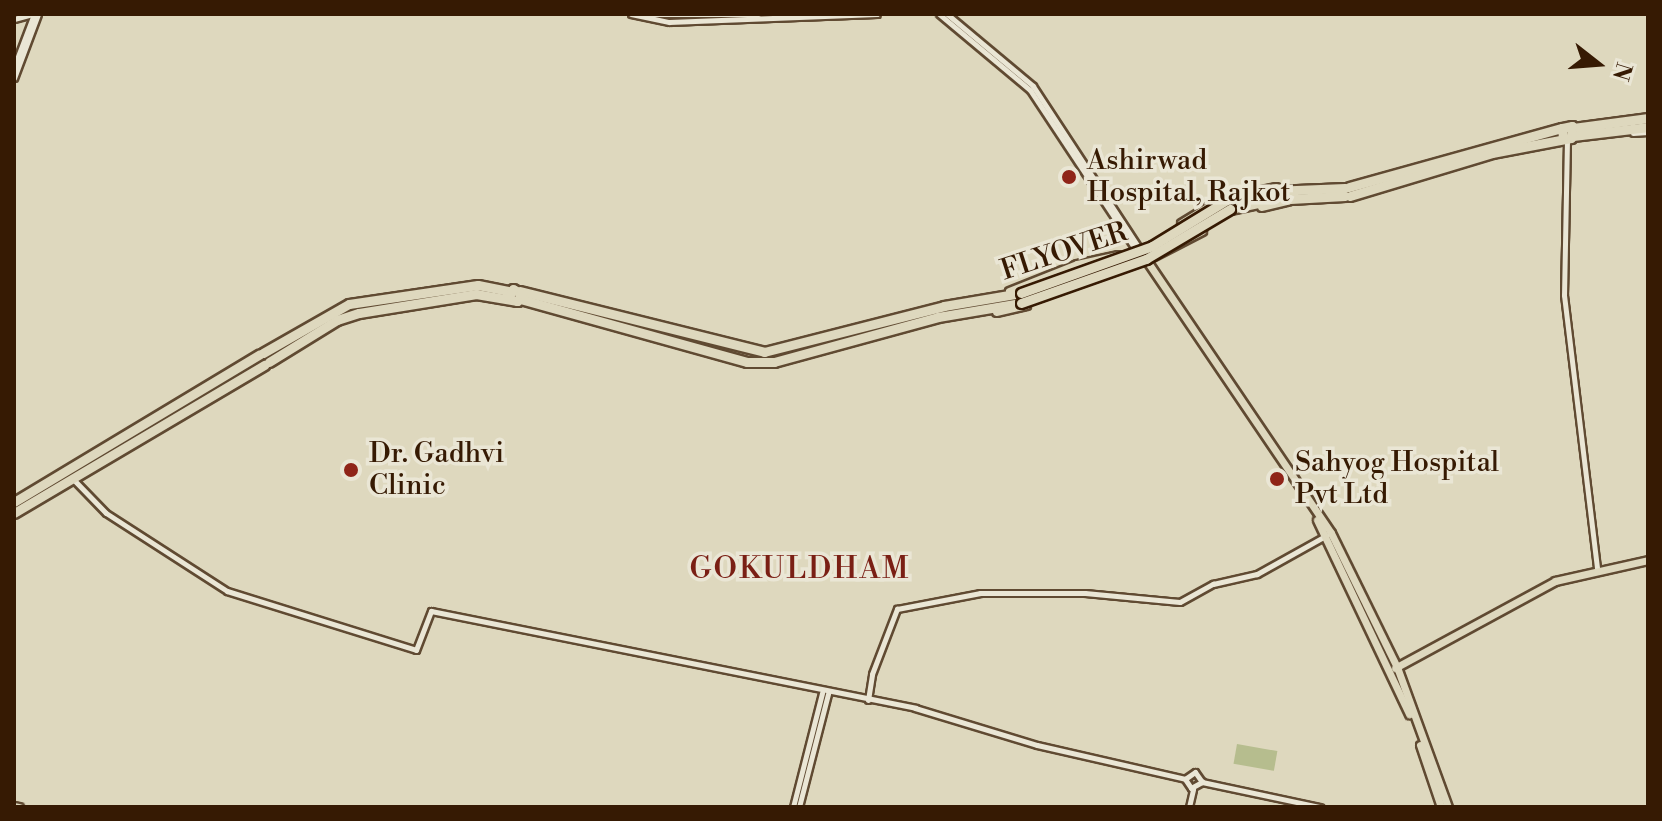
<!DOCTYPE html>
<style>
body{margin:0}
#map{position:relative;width:1662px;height:821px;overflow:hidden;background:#ded8be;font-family:"Libre Bodoni",serif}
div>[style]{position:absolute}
.green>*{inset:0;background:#b6bd8e;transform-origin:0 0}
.roads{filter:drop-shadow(2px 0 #604a32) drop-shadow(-2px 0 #604a32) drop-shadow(0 2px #604a32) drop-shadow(0 -2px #604a32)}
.minor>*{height:5px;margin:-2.5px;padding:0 2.5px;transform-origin:2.5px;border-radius:2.5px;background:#eae6d5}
.major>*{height:7px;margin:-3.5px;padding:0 3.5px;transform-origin:3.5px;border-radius:3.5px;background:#ded8be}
.highway>*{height:9px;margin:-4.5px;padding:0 4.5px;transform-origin:4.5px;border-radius:4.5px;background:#ded8be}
.bridges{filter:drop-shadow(2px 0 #361a03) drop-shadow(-2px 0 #361a03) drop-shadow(0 2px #361a03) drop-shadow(0 -2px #361a03)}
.highway-bridge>*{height:9px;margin:-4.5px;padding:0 4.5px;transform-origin:4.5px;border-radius:4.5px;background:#ded8be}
.dots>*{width:22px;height:22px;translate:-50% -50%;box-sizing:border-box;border:4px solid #eae6d5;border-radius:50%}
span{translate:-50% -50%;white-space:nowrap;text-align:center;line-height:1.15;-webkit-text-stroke:7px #eae6d5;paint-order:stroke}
.poi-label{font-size:28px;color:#361a03}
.left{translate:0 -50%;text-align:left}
.street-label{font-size:28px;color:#361a03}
.neighbourhood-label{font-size:30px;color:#7a1f14;letter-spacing:2px}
.frame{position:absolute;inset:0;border:16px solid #361a03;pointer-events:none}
.north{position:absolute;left:1558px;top:24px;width:80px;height:80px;-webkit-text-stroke:6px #eae6d5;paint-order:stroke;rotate:107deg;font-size:22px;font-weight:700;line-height:32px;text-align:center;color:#361a03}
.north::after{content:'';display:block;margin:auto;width:28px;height:36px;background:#361a03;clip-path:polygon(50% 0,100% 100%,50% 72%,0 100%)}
</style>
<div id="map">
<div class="green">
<i style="left:1237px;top:744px;width:41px;height:20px;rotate:10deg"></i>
</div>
<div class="roads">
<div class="minor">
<i style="left:631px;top:14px;width:39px;rotate:12deg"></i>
<i style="left:669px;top:22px;width:208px;rotate:-2.2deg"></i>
<i style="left:644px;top:14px;width:114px"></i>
<i style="left:939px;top:14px;width:119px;rotate:39.9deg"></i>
<i style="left:1030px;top:90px;width:192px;rotate:56.5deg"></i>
<i style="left:947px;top:14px;width:112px;rotate:39.9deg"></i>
<i style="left:1033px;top:86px;width:194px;rotate:56.8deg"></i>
<i style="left:14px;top:19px;width:20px;rotate:-15deg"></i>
<i style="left:14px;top:67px;width:57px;rotate:-69.3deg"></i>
<i style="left:14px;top:78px;width:68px;rotate:-69.4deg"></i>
<i style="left:1633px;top:133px;width:15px;rotate:-4deg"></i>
<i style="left:1567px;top:140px;width:155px;rotate:91.1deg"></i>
<i style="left:1564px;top:295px;width:276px;rotate:83.1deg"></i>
<i style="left:73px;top:479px;width:47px;rotate:45.9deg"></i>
<i style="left:106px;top:513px;width:144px;rotate:32.8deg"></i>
<i style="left:227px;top:591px;width:198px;rotate:17.3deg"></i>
<i style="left:416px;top:650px;width:42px;rotate:-69deg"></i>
<i style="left:431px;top:611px;width:494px;rotate:11.3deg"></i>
<i style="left:915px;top:708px;width:127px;rotate:16.9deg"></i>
<i style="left:1037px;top:745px;width:152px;rotate:12.9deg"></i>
<i style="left:1185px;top:779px;width:11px;rotate:56deg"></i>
<i style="left:1191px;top:788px;width:13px;rotate:-29deg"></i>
<i style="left:1202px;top:782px;width:12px;rotate:-125deg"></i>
<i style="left:1195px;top:772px;width:12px;rotate:145deg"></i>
<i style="left:868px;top:700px;width:26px;rotate:-81deg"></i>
<i style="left:872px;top:674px;width:70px;rotate:-69deg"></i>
<i style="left:897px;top:609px;width:85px;rotate:-10.9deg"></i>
<i style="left:980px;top:593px;width:105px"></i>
<i style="left:1085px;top:593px;width:95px;rotate:5.4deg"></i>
<i style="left:1180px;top:602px;width:38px;rotate:-29deg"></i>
<i style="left:1213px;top:584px;width:45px;rotate:-12.8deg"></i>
<i style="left:1257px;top:574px;width:80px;rotate:-29.1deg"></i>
<i style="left:1202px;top:782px;width:121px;rotate:12deg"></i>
<i style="left:793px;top:807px;width:118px;rotate:-75.7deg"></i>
<i style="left:799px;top:807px;width:117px;rotate:-75.6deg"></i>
<i style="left:1189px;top:807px;width:18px;rotate:-77deg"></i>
</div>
<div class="major">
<i style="left:1261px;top:207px;width:27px;rotate:-13deg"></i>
<i style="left:1181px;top:223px;width:48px;rotate:-31.4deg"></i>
<i style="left:1222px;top:198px;width:55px;rotate:-11.5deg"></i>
<i style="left:1148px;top:259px;width:61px;rotate:-27.4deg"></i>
<i style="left:1147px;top:261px;width:328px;rotate:55.9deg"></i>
<i style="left:1331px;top:533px;width:149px;rotate:63.8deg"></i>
<i style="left:1397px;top:667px;width:149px;rotate:70deg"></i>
<i style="left:1009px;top:291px;width:73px;rotate:-21.7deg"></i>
<i style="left:1077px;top:264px;width:42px;rotate:-12.4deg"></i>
<i style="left:996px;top:312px;width:31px;rotate:-13deg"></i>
<i style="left:1317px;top:520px;width:215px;rotate:64.6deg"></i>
<i style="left:1395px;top:668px;width:182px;rotate:-28.5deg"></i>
<i style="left:1555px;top:581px;width:95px;rotate:-12.7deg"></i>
<i style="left:1420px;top:745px;width:65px;rotate:71.3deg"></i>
<i style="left:14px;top:806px;width:5px;rotate:11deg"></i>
</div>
<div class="highway">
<i style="left:1573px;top:128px;width:76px;rotate:-7.6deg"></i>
<i style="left:1573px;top:136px;width:76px;rotate:-6.8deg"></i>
<i style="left:1349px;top:187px;width:221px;rotate:-15.5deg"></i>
<i style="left:1350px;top:196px;width:148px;rotate:-16.8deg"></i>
<i style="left:1492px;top:153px;width:80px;rotate:-10.8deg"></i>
<i style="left:1571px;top:138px;width:12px;rotate:-85deg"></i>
<i style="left:1572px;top:126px;width:10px;rotate:169deg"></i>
<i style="left:1562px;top:128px;width:9px;rotate:84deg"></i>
<i style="left:1227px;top:200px;width:46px;rotate:-11.3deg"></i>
<i style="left:1272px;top:191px;width:73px;rotate:-2.4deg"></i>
<i style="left:1230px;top:209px;width:43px;rotate:-12.1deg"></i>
<i style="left:1272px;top:200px;width:73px;rotate:-3.1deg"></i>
<i style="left:520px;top:291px;width:252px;rotate:14deg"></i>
<i style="left:764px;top:352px;width:186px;rotate:-14.3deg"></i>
<i style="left:944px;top:306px;width:78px;rotate:-9.6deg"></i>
<i style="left:520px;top:299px;width:236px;rotate:15.5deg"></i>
<i style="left:747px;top:362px;width:27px"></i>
<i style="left:774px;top:362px;width:170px;rotate:-15.3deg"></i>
<i style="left:938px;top:317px;width:84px;rotate:-9.6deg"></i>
<i style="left:263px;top:353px;width:99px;rotate:-29.7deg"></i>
<i style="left:349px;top:304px;width:130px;rotate:-8.4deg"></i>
<i style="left:478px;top:285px;width:33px;rotate:11deg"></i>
<i style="left:269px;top:362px;width:80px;rotate:-31.7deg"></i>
<i style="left:337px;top:320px;width:23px;rotate:-18deg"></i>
<i style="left:359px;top:313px;width:119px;rotate:-9.2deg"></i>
<i style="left:476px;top:294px;width:42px;rotate:9.7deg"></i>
<i style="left:517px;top:301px;width:9px;rotate:-54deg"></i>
<i style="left:522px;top:294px;width:10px;rotate:-151deg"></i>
<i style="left:513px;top:289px;width:9px;rotate:117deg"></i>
<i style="left:14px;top:502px;width:287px;rotate:-31deg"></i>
<i style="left:14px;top:513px;width:291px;rotate:-30.6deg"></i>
</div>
</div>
<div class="bridges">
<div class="highway-bridge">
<i style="left:1021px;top:293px;width:139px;rotate:-19.7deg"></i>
<i style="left:1152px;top:246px;width:88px;rotate:-31.5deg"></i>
<i style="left:1021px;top:303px;width:133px;rotate:-19.4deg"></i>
<i style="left:1146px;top:259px;width:98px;rotate:-30.8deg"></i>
</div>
</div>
<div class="dots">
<i style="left:1069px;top:177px;background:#8f2418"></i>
<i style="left:351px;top:470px;background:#8f2418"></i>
<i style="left:1277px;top:479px;background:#8f2418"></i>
</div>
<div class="poi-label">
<span class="left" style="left:1087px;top:177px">Ashirwad<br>Hospital, Rajkot</span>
<span class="left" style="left:369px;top:470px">Dr. Gadhvi<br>Clinic</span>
<span class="left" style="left:1295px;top:479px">Sahyog Hospital<br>Pvt Ltd</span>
</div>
<div class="street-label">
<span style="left:1064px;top:252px;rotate:-18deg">FLYOVER</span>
</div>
<div class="neighbourhood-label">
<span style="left:800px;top:569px">GOKULDHAM</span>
</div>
<div class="frame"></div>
<div class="north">N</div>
</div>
